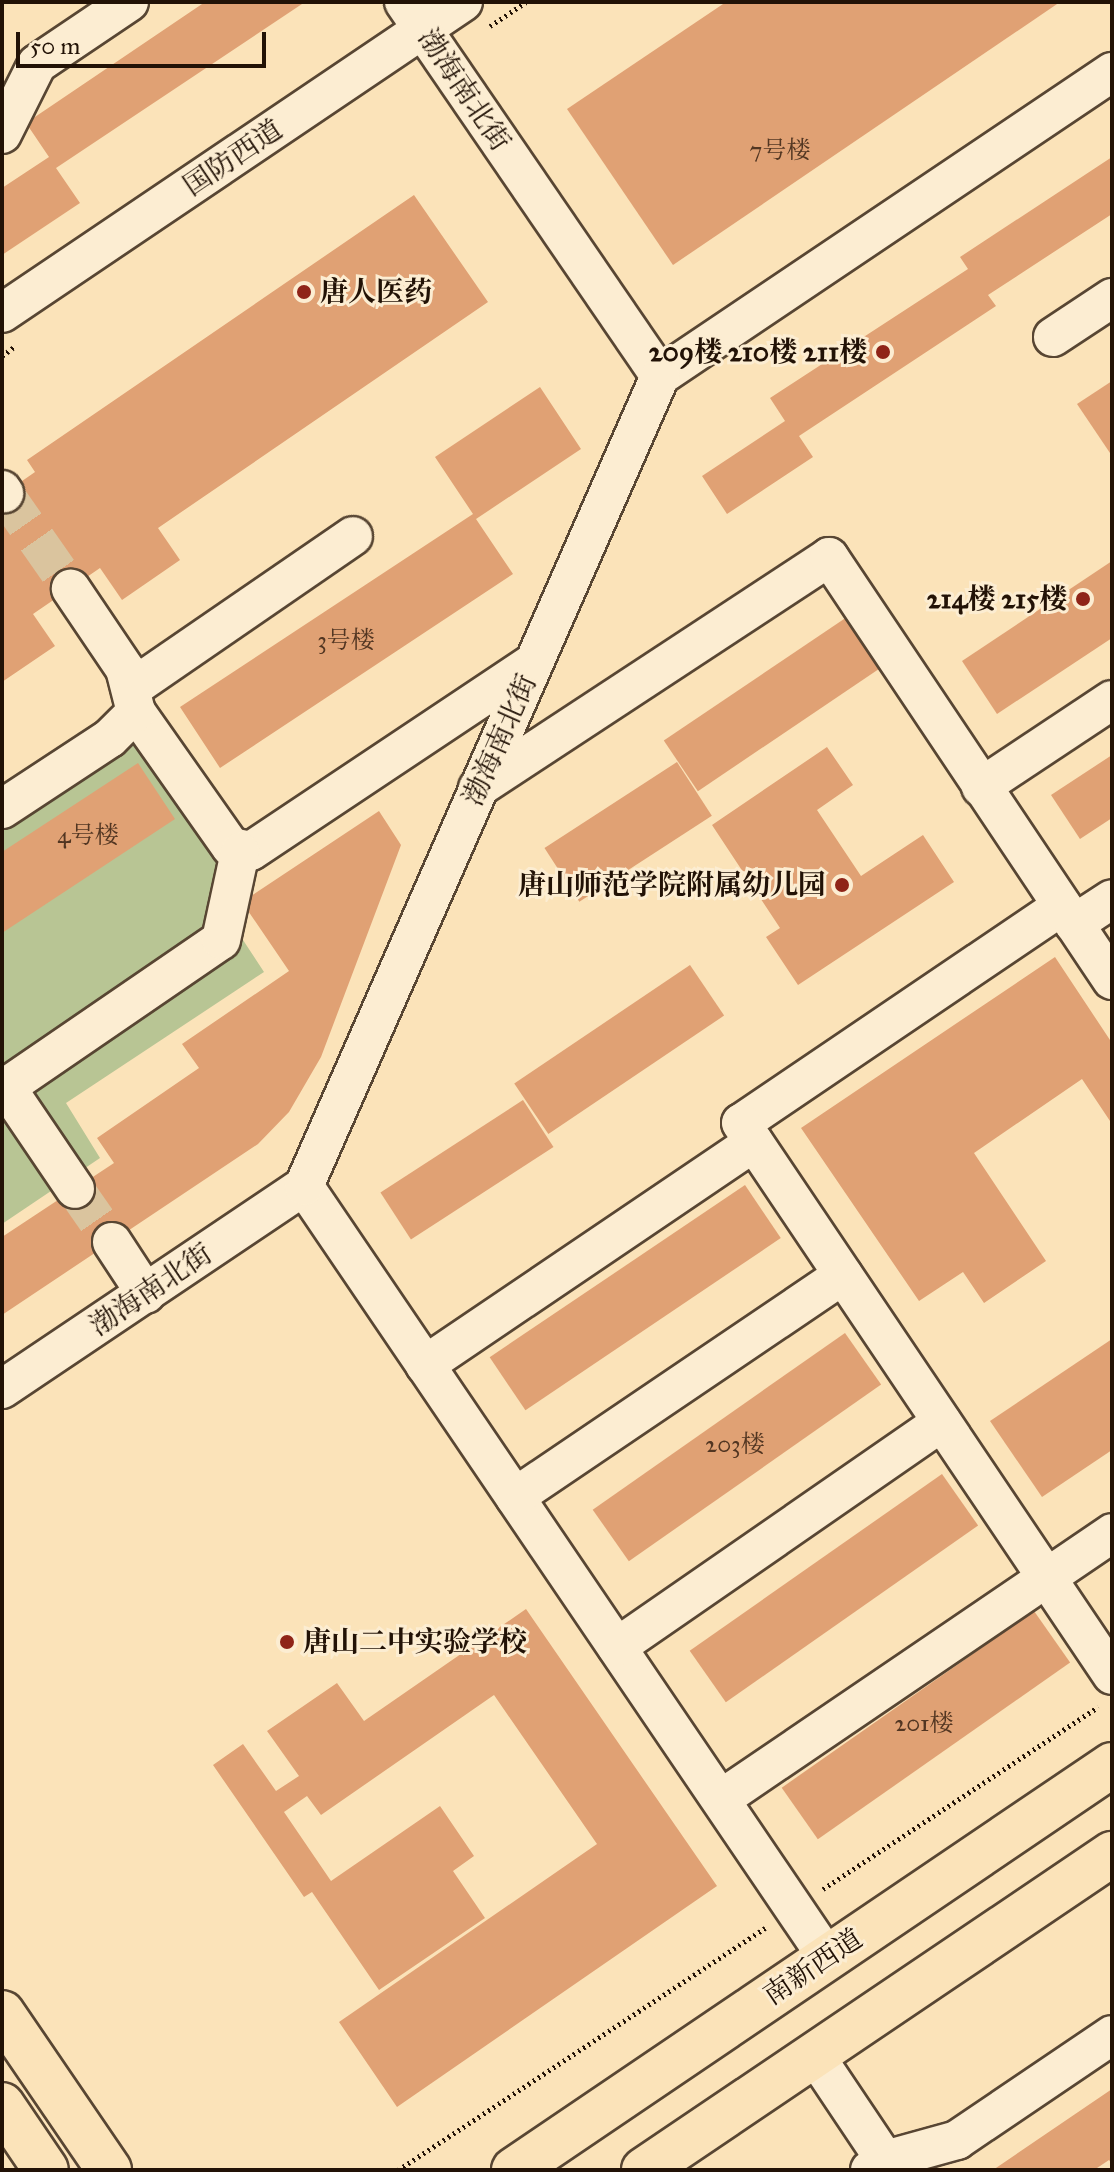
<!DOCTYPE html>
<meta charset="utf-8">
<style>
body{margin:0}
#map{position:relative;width:1114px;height:2172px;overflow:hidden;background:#fbe3b9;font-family:"IM FELL Great Primer","Noto Serif SC",serif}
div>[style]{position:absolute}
.green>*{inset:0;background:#b8c594}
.building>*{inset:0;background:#e0a174;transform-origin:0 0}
.minor-tunnel>*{height:38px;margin-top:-19px;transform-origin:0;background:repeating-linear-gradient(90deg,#dac49e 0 38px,transparent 0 57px)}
.path>*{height:5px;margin-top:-2.5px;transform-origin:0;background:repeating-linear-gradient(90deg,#221206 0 2px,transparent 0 6px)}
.roads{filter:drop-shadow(2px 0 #584633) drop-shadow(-2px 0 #584633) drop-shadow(0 2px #584633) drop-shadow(0 -2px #584633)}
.minor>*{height:38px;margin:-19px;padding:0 19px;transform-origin:19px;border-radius:19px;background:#fcedd2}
.major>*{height:44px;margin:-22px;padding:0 22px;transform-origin:22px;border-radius:22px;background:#fbe3b9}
.dots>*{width:22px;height:22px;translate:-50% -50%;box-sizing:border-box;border:4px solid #fcedd2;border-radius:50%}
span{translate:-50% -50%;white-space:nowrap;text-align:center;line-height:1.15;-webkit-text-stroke:6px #fcedd2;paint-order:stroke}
.number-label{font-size:24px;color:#523622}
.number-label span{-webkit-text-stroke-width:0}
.street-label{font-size:28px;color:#221206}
.poi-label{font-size:28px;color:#221206;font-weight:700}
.left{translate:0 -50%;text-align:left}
.right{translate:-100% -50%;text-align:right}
.frame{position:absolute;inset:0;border:4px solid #221206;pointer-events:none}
.scale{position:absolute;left:16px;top:32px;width:250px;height:36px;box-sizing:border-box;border:4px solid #221206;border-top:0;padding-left:10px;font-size:24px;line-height:28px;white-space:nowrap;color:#221206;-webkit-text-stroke:6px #fcedd2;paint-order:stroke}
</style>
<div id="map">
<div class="green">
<i style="clip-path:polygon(138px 729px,224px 858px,218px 902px,264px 972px,66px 1103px,100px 1158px,2px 1224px,2px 820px)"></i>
</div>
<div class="building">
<i style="clip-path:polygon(205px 2px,305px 2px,56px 168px,80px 203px,2px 255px,2px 188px,49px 157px,26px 123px)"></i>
<i style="clip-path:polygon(726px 2px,1060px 2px,673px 265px,567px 109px)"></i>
<i style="clip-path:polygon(1112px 157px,1112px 214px,988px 295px,996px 306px,799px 436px,813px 457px,727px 514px,702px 476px,785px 421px,770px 398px,968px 269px,960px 257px)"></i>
<i style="clip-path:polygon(414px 195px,488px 302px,158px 528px,180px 560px,122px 600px,100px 568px,33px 614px,55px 646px,2px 682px,2px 495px,35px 472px,27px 460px)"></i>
<i style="clip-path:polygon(1112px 381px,1112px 456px,1077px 404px)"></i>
<i style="clip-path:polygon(540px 387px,581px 449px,476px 519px,513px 574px,220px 768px,180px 707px,473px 514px,435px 457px)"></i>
<i style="clip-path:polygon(1112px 561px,1112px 638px,997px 714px,962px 661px)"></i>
<i style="left:847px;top:617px;width:61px;height:221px;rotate:56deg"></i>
<i style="clip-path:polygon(827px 747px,853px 785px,817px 810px,861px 876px,923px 835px,954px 882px,798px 985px,766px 937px,780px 928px,712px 825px)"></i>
<i style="clip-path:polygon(1112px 755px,1112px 818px,1080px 839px,1051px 795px)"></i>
<i style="left:677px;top:762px;width:64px;height:158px;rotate:57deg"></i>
<i style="clip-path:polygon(138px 763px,175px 819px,2px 933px,2px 852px)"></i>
<i style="clip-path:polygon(379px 811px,401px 845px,321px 1057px,289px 1112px,258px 1144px,2px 1315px,2px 1237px,114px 1163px,97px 1138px,199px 1068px,182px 1044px,289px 971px,242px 902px)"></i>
<i style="clip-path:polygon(1055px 957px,1112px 1043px,1112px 1124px,1082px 1079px,974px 1153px,1046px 1261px,984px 1303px,963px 1272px,919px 1301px,801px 1128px)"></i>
<i style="left:690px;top:965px;width:61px;height:212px;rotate:56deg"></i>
<i style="left:523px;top:1100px;width:56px;height:170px;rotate:57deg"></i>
<i style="left:745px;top:1185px;width:64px;height:308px;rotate:56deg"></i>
<i style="left:845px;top:1333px;width:63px;height:308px;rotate:55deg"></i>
<i style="clip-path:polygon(1112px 1339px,1112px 1450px,1042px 1497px,990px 1421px)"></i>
<i style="left:942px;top:1474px;width:63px;height:308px;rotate:55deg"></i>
<i style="clip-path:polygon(526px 1609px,717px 1886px,397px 2107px,339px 2022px,597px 1844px,494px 1695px,321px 1815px,307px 1796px,284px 1812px,331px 1881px,440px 1806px,474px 1856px,453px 1871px,485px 1918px,379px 1990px,312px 1892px,304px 1897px,213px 1765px,243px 1744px,276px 1791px,299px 1776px,267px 1731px,337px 1683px,364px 1721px)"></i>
<i style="left:1034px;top:1611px;width:63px;height:308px;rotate:55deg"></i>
<i style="clip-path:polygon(1112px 2089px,1112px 2164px,1109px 2160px,1094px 2170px,993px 2170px)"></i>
</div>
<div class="minor-tunnel">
<i style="left:4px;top:493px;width:117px;rotate:55.1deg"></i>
<i style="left:75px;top:1189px;width:65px;rotate:55.1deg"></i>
</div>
<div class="path">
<i style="left:490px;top:26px;width:43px;rotate:-33.7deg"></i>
<i style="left:2px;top:356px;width:15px;rotate:-37deg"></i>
<i style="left:823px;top:1889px;width:330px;rotate:-33.5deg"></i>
<i style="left:398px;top:2170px;width:440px;rotate:-33.4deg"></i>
</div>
<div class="roads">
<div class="minor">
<i style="left:404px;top:2px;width:453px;rotate:55.6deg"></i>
<i style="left:2px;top:134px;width:78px;rotate:-63.4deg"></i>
<i style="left:37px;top:64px;width:111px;rotate:-34deg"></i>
<i style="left:2px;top:313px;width:556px;rotate:-34deg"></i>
<i style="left:1053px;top:337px;width:71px;rotate:-33.5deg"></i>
<i style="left:660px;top:376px;width:545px;rotate:-33.92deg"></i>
<i style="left:2px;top:490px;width:4px;rotate:56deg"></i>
<i style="left:132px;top:688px;width:268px;rotate:-34.5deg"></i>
<i style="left:136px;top:712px;width:165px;rotate:54.9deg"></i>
<i style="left:231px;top:847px;width:20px;rotate:11deg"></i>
<i style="left:251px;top:851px;width:340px;rotate:-33.7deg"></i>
<i style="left:981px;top:787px;width:157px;rotate:-33.6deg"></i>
<i style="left:478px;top:788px;width:420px;rotate:-33.3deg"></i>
<i style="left:829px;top:557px;width:509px;rotate:56.22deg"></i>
<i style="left:2px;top:809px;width:129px;rotate:-33.3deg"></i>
<i style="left:110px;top:738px;width:37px;rotate:-45deg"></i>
<i style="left:136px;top:712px;width:44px;rotate:-104.3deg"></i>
<i style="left:125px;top:669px;width:97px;rotate:-124deg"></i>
<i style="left:1062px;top:906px;width:387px;rotate:145.9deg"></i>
<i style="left:741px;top:1123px;width:665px;rotate:56.09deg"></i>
<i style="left:1074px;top:924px;width:45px;rotate:-33.3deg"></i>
<i style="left:6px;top:1087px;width:123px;rotate:55.9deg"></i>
<i style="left:2px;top:1090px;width:265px;rotate:-34.4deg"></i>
<i style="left:221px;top:940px;width:90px;rotate:-77.8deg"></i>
<i style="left:304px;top:1186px;width:932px;rotate:55.85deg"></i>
<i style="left:112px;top:1242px;width:62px;rotate:56.8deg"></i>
<i style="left:425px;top:1365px;width:397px;rotate:-34.1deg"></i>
<i style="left:2px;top:1389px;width:364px;rotate:-33.9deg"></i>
<i style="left:304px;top:1186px;width:885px;rotate:-66.27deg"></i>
<i style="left:515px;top:1497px;width:396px;rotate:-34.1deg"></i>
<i style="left:617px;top:1647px;width:395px;rotate:-34.7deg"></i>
<i style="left:721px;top:1799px;width:473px;rotate:-34.2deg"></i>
<i style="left:814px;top:2054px;width:128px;rotate:56.2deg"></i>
<i style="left:870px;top:2170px;width:18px;rotate:-34deg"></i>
<i style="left:885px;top:2160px;width:75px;rotate:-15.5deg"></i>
<i style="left:957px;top:2140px;width:187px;rotate:-34.1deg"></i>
</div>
<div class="major">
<i style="left:2px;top:2013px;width:190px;rotate:55.7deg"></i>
<i style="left:2px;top:2105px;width:78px;rotate:55.9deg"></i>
<i style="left:514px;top:2170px;width:722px;rotate:-34.11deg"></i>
<i style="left:644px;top:2170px;width:565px;rotate:-34.03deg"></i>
</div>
</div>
<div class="dots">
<i style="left:304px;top:292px;background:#8f2418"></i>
<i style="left:883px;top:352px;background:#8f2418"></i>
<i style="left:1083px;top:599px;background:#8f2418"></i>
<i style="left:842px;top:885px;background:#8f2418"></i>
<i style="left:287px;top:1642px;background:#8f2418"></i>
</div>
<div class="number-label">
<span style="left:780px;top:151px">7号楼</span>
<span style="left:346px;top:641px">3号楼</span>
<span style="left:88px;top:836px">4号楼</span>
<span style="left:735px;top:1445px">203楼</span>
<span style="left:924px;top:1724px">201楼</span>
</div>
<div class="street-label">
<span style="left:464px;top:90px;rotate:56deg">渤海南北街</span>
<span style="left:233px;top:158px;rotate:-34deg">国防西道</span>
<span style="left:500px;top:740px;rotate:-66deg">渤海南北街</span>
<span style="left:151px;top:1290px;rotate:-34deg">渤海南北街</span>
<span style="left:813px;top:1967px;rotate:-34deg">南新西道</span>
</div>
<div class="poi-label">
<span class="left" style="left:320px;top:292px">唐人医药</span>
<span class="right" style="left:867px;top:352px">209楼 210楼 211楼</span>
<span class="right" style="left:1067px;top:599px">214楼 215楼</span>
<span class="right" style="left:826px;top:885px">唐山师范学院附属幼儿园</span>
<span class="left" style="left:303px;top:1642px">唐山二中实验学校</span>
</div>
<div class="frame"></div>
<div class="scale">50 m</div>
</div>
